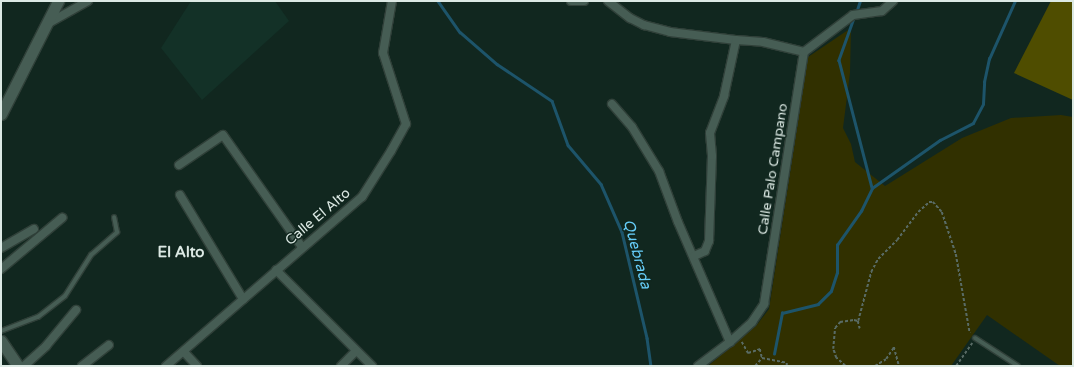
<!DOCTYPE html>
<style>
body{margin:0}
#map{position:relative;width:1074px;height:367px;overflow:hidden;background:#11271f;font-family:"Varela Round",sans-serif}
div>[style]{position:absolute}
.built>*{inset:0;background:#133127}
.green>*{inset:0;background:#313000}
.forest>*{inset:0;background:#4f4d00}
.stream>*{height:2.5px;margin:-1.25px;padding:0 1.25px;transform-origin:1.25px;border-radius:1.25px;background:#1d546a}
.path>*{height:1.5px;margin-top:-0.75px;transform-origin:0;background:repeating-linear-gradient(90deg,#596b65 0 3px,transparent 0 5px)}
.roads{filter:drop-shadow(1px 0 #304039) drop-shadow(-1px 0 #304039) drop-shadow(0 1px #304039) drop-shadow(0 -1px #304039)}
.service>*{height:4px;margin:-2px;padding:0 2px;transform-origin:2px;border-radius:2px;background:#465d54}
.minor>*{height:8px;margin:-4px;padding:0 4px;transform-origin:4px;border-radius:4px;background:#465d54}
.secondary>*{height:11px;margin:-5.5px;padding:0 5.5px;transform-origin:5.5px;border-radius:5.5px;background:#465d54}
span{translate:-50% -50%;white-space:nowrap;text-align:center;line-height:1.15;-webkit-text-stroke:3px #11271f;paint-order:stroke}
.street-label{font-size:14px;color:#dce9e4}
.neighbourhood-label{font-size:15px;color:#dce9e4;font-weight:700}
.water-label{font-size:15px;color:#66cdf8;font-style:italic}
.frame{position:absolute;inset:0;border:2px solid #dce9e4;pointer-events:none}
</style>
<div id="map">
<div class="built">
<i style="clip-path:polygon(191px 1px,275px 1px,289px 21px,202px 100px,161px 48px)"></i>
</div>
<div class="green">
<i style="clip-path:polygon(851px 28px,850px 73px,843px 128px,851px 144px,855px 162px,885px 186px,962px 138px,1011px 118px,1061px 115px,1073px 117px,1073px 366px,1060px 366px,987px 315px,951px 366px,708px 366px,756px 326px,769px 309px,808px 57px)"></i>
</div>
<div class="forest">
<i style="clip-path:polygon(1051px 1px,1073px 1px,1073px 100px,1014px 73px)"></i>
</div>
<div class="stream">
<i style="left:438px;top:1px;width:38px;rotate:55deg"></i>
<i style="left:460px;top:32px;width:49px;rotate:40.9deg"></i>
<i style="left:497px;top:64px;width:66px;rotate:33.9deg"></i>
<i style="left:552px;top:101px;width:47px;rotate:70deg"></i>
<i style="left:568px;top:145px;width:51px;rotate:49.8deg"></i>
<i style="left:601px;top:184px;width:52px;rotate:66.4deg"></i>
<i style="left:622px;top:232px;width:109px;rotate:76.7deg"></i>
<i style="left:647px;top:338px;width:28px;rotate:82deg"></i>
<i style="left:857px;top:10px;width:9px;rotate:-72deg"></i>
<i style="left:854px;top:18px;width:45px;rotate:109.7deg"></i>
<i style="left:839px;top:60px;width:132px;rotate:75.5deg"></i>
<i style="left:774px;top:354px;width:42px;rotate:-79deg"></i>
<i style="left:782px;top:313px;width:37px;rotate:-14deg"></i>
<i style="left:818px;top:304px;width:18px;rotate:-45deg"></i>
<i style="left:831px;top:291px;width:19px;rotate:-72deg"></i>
<i style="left:837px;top:273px;width:28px;rotate:-90deg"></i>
<i style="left:837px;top:245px;width:42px;rotate:-54.8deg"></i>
<i style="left:861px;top:211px;width:25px;rotate:-64deg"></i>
<i style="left:872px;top:188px;width:83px;rotate:-35.2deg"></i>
<i style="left:940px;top:140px;width:37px;rotate:-27deg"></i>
<i style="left:973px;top:123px;width:21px;rotate:-62deg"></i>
<i style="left:983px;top:104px;width:22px;rotate:-87deg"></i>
<i style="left:984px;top:82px;width:24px;rotate:-78deg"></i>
<i style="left:989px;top:59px;width:64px;rotate:-65.9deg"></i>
</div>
<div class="path">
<i style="left:858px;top:321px;width:51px;rotate:-75.1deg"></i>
<i style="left:871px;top:272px;width:15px;rotate:-62deg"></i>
<i style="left:878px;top:259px;width:27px;rotate:-45deg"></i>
<i style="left:897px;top:240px;width:35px;rotate:-53deg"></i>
<i style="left:918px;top:212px;width:15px;rotate:-42deg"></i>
<i style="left:929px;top:202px;width:4px"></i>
<i style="left:933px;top:202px;width:13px;rotate:48deg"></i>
<i style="left:942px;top:212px;width:44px;rotate:71.6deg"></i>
<i style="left:956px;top:254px;width:80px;rotate:80deg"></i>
<i style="left:742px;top:342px;width:13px;rotate:61deg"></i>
<i style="left:748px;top:353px;width:13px;rotate:-18deg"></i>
<i style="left:760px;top:349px;width:9px;rotate:77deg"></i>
<i style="left:755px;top:366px;width:11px;rotate:-49deg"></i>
<i style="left:762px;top:358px;width:25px;rotate:11deg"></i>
<i style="left:787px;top:363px;width:3px;rotate:90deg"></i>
<i style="left:845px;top:366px;width:12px;rotate:-138deg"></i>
<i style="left:836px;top:358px;width:9px;rotate:-108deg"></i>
<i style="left:833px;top:349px;width:21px;rotate:-85deg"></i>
<i style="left:835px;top:328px;width:8px;rotate:-50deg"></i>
<i style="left:840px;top:322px;width:14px;rotate:-8deg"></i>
<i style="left:854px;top:320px;width:4px;rotate:14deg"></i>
<i style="left:858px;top:321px;width:8px;rotate:76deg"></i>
<i style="left:875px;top:366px;width:13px;rotate:-32deg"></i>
<i style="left:886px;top:359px;width:14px;rotate:-56deg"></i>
<i style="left:894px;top:347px;width:20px;rotate:75deg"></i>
<i style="left:956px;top:366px;width:28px;rotate:-55deg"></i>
</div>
<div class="roads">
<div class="service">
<i style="left:1px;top:331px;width:40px;rotate:-21deg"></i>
<i style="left:38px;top:317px;width:34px;rotate:-38deg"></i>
<i style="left:65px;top:296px;width:49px;rotate:-57.6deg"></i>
<i style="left:91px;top:255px;width:35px;rotate:-41deg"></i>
<i style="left:117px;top:232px;width:15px;rotate:-101deg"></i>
<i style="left:975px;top:338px;width:51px;rotate:33.1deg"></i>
</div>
<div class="minor">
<i style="left:571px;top:1px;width:13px"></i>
<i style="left:608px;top:1px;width:28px;rotate:38deg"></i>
<i style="left:630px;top:18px;width:16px;rotate:27deg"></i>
<i style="left:644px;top:25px;width:27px;rotate:15deg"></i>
<i style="left:670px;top:32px;width:66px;rotate:6.9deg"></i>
<i style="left:47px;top:24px;width:47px;rotate:-29.3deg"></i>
<i style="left:612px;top:104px;width:30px;rotate:49deg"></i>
<i style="left:632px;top:127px;width:52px;rotate:58.5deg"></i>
<i style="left:659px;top:171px;width:54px;rotate:69.6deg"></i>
<i style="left:678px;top:222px;width:131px;rotate:66.6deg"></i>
<i style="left:179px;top:165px;width:53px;rotate:-34.3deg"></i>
<i style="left:223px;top:135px;width:137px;rotate:54.8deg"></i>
<i style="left:180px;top:195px;width:122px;rotate:58.8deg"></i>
<i style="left:1px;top:248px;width:38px;rotate:-30deg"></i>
<i style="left:694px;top:256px;width:12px;rotate:-24deg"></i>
<i style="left:705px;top:251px;width:11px;rotate:-68deg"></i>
<i style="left:709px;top:241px;width:85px;rotate:-88deg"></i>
<i style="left:712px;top:156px;width:23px;rotate:-95deg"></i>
<i style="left:710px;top:133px;width:40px;rotate:-69deg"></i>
<i style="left:724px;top:96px;width:57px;rotate:-77.9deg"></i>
<i style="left:736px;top:40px;width:27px;rotate:4deg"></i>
<i style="left:763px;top:42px;width:42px;rotate:13.7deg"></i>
<i style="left:1px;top:269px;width:80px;rotate:-39.9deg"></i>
<i style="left:276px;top:270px;width:136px;rotate:45deg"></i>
<i style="left:184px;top:352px;width:19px;rotate:47deg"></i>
<i style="left:24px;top:366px;width:30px;rotate:-42deg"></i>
<i style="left:46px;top:346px;width:47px;rotate:-50.2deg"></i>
<i style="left:82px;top:366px;width:34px;rotate:-38deg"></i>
<i style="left:166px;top:366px;width:259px;rotate:-40.8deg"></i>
<i style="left:362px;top:197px;width:54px;rotate:-57.8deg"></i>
<i style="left:391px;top:151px;width:31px;rotate:-61deg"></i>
<i style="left:406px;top:124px;width:75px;rotate:-107.9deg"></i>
<i style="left:383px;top:53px;width:53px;rotate:-80.2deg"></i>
<i style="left:341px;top:366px;width:21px;rotate:-45deg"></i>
<i style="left:698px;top:366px;width:40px;rotate:-37deg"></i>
<i style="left:730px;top:342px;width:30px;rotate:-42deg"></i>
<i style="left:752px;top:322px;width:22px;rotate:-56deg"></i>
<i style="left:764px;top:304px;width:255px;rotate:-81deg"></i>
<i style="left:804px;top:52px;width:61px;rotate:-37.1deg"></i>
<i style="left:853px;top:15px;width:29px;rotate:-8deg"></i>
<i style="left:882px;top:11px;width:15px;rotate:-42deg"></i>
</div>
<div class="secondary">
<i style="left:1px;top:114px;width:127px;rotate:-63.2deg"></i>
<i style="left:1px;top:341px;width:30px;rotate:56deg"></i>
</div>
</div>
<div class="street-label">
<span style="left:773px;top:169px;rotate:-81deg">Calle Palo Campano</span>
<span style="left:318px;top:217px;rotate:-40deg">Calle El Alto</span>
</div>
<div class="neighbourhood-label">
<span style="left:181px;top:253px">El Alto</span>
</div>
<div class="water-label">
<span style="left:637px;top:254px;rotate:75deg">Quebrada</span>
</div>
<div class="frame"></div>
</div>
